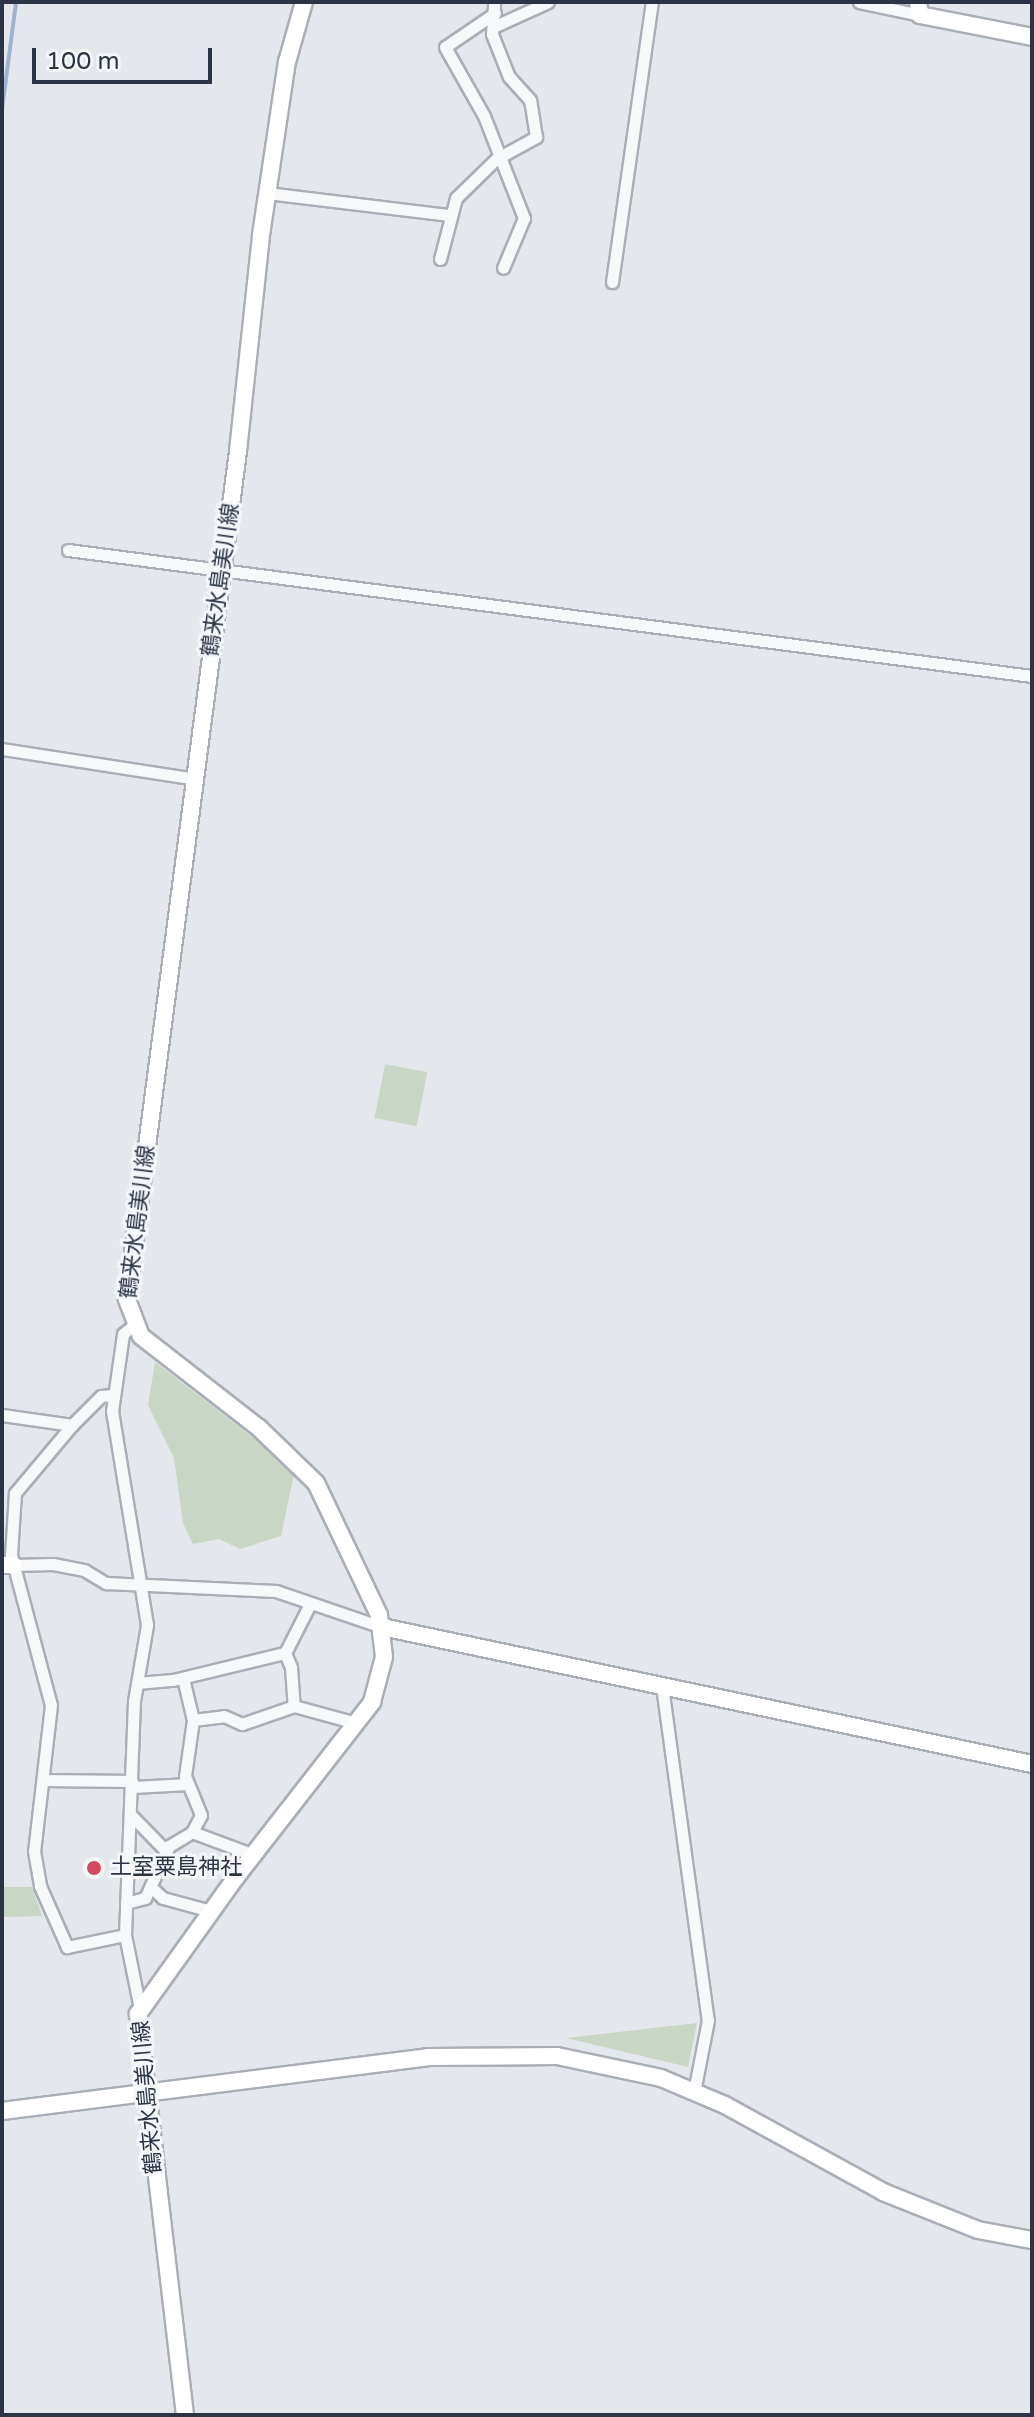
<!DOCTYPE html>
<meta charset="utf-8">
<style>
body{margin:0}
#map{position:relative;width:1034px;height:2417px;overflow:hidden;background:#e4e7ec;font-family:"Varela Round","Noto Sans JP",sans-serif}
div>[style]{position:absolute}
.green>*{inset:0;background:#c9d6c5;transform-origin:0 0}
.stream>*{height:4px;margin:-2px;padding:0 2px;transform-origin:2px;border-radius:2px;background:#9fb4cc}
.roads{filter:drop-shadow(2px 0 #a9aeb7) drop-shadow(-2px 0 #a9aeb7) drop-shadow(0 2px #a9aeb7) drop-shadow(0 -2px #a9aeb7)}
.street>*{height:11px;margin:-5.5px;padding:0 5.5px;transform-origin:5.5px;border-radius:5.5px;background:#f7f8fa}
.secondary>*{height:16px;margin:-8px;padding:0 8px;transform-origin:8px;border-radius:8px;background:#fff}
.dots>*{width:22px;height:22px;translate:-50% -50%;box-sizing:border-box;border:4px solid #f4f6f9;border-radius:50%}
span{translate:-50% -50%;white-space:nowrap;text-align:center;line-height:1.15;-webkit-text-stroke:6px #f4f6f9;paint-order:stroke}
.street-label{font-size:22px;color:#2b3445}
.poi-label{font-size:22px;color:#2b3445}
.left{translate:0 -50%;text-align:left}
.frame{position:absolute;inset:0;border:4px solid #2b3445;pointer-events:none}
.scale{position:absolute;left:32px;top:48px;width:180px;height:36px;box-sizing:border-box;border:4px solid #2b3445;border-top:0;padding-left:10px;font-size:24px;line-height:28px;white-space:nowrap;color:#2b3445;-webkit-text-stroke:6px #f4f6f9;paint-order:stroke}
</style>
<div id="map">
<div class="green">
<i style="left:385px;top:1064px;width:43px;height:55px;rotate:11deg"></i>
<i style="clip-path:polygon(155px 1362px,295px 1470px,281px 1536px,240px 1549px,219px 1539px,193px 1544px,183px 1523px,174px 1458px,148px 1405px)"></i>
<i style="clip-path:polygon(2px 1887px,32px 1887px,42px 1916px,2px 1917px)"></i>
<i style="clip-path:polygon(697px 2023px,688px 2067px,566px 2038px)"></i>
</div>
<div class="stream">
<i style="left:2px;top:109px;width:108px;rotate:-82.5deg"></i>
</div>
<div class="roads">
<div class="street">
<i style="left:859px;top:2px;width:62px;rotate:12deg"></i>
<i style="left:495px;top:13px;width:60px;rotate:145.8deg"></i>
<i style="left:445px;top:47px;width:79px;rotate:60.5deg"></i>
<i style="left:484px;top:116px;width:110px;rotate:68.6deg"></i>
<i style="left:524px;top:218px;width:54px;rotate:112.8deg"></i>
<i style="left:493px;top:27px;width:60px;rotate:-24.4deg"></i>
<i style="left:267px;top:193px;width:182px;rotate:6.9deg"></i>
<i style="left:440px;top:259px;width:63px;rotate:-75.3deg"></i>
<i style="left:456px;top:198px;width:56px;rotate:-44.3deg"></i>
<i style="left:496px;top:159px;width:46px;rotate:-28.8deg"></i>
<i style="left:536px;top:137px;width:37px;rotate:-99deg"></i>
<i style="left:530px;top:100px;width:31px;rotate:-132deg"></i>
<i style="left:509px;top:77px;width:46px;rotate:-111.6deg"></i>
<i style="left:492px;top:34px;width:32px;rotate:-86deg"></i>
<i style="left:612px;top:282px;width:283px;rotate:-81.9deg"></i>
<i style="left:68px;top:550px;width:972px;rotate:7.45deg"></i>
<i style="left:2px;top:749px;width:195px;rotate:8.8deg"></i>
<i style="left:134px;top:1325px;width:14px;rotate:141deg"></i>
<i style="left:123px;top:1334px;width:78px;rotate:98.1deg"></i>
<i style="left:112px;top:1411px;width:217px;rotate:80.7deg"></i>
<i style="left:147px;top:1625px;width:77px;rotate:99.7deg"></i>
<i style="left:134px;top:1701px;width:234px;rotate:92.2deg"></i>
<i style="left:125px;top:1935px;width:76px;rotate:78.5deg"></i>
<i style="left:113px;top:1395px;width:12px;rotate:175deg"></i>
<i style="left:101px;top:1396px;width:41px;rotate:135deg"></i>
<i style="left:72px;top:1425px;width:89px;rotate:130deg"></i>
<i style="left:15px;top:1493px;width:62px;rotate:93.7deg"></i>
<i style="left:11px;top:1555px;width:155px;rotate:75.1deg"></i>
<i style="left:51px;top:1705px;width:147px;rotate:96.6deg"></i>
<i style="left:34px;top:1851px;width:36px;rotate:80deg"></i>
<i style="left:40px;top:1886px;width:67px;rotate:66.1deg"></i>
<i style="left:67px;top:1947px;width:59px;rotate:-11.7deg"></i>
<i style="left:2px;top:1415px;width:71px;rotate:8.1deg"></i>
<i style="left:13px;top:1565px;width:40px;rotate:-1.4deg"></i>
<i style="left:53px;top:1564px;width:32px;rotate:11deg"></i>
<i style="left:84px;top:1570px;width:26px;rotate:31deg"></i>
<i style="left:106px;top:1583px;width:170px;rotate:2.7deg"></i>
<i style="left:276px;top:1591px;width:112px;rotate:18.8deg"></i>
<i style="left:285px;top:1653px;width:15px;rotate:67deg"></i>
<i style="left:291px;top:1667px;width:39px;rotate:86deg"></i>
<i style="left:294px;top:1706px;width:64px;rotate:15.3deg"></i>
<i style="left:137px;top:1683px;width:36px;rotate:-5deg"></i>
<i style="left:173px;top:1680px;width:115px;rotate:-13.6deg"></i>
<i style="left:285px;top:1653px;width:55px;rotate:-63deg"></i>
<i style="left:662px;top:1686px;width:337px;rotate:82.2deg"></i>
<i style="left:708px;top:2020px;width:73px;rotate:101deg"></i>
<i style="left:193px;top:1720px;width:31px;rotate:-7deg"></i>
<i style="left:224px;top:1716px;width:20px;rotate:24deg"></i>
<i style="left:242px;top:1724px;width:55px;rotate:-19.1deg"></i>
<i style="left:44px;top:1780px;width:88px;rotate:0.7deg"></i>
<i style="left:133px;top:1787px;width:55px;rotate:-3.1deg"></i>
<i style="left:131px;top:1815px;width:50px;rotate:45.8deg"></i>
<i style="left:192px;top:1832px;width:66px;rotate:20.4deg"></i>
<i style="left:151px;top:1887px;width:16px;rotate:43deg"></i>
<i style="left:163px;top:1898px;width:50px;rotate:15.2deg"></i>
<i style="left:126px;top:1903px;width:20px;rotate:-15deg"></i>
<i style="left:145px;top:1898px;width:57px;rotate:-65.2deg"></i>
<i style="left:169px;top:1846px;width:27px;rotate:-31deg"></i>
<i style="left:192px;top:1832px;width:19px;rotate:-62deg"></i>
<i style="left:201px;top:1815px;width:42px;rotate:-112.3deg"></i>
<i style="left:185px;top:1776px;width:57px;rotate:-81.9deg"></i>
<i style="left:193px;top:1720px;width:43px;rotate:-103.4deg"></i>
</div>
<div class="secondary">
<i style="left:918px;top:2px;width:13px;rotate:81deg"></i>
<i style="left:920px;top:15px;width:114px;rotate:11.1deg"></i>
<i style="left:2px;top:1565px;width:11px"></i>
<i style="left:382px;top:1627px;width:664px;rotate:11.9deg"></i>
<i style="left:2px;top:2111px;width:429px;rotate:-7.2deg"></i>
<i style="left:428px;top:2057px;width:129px;rotate:-0.4deg"></i>
<i style="left:557px;top:2056px;width:106px;rotate:11.9deg"></i>
<i style="left:661px;top:2078px;width:69px;rotate:22.9deg"></i>
<i style="left:725px;top:2105px;width:180px;rotate:28.8deg"></i>
<i style="left:883px;top:2192px;width:102px;rotate:21.8deg"></i>
<i style="left:978px;top:2230px;width:55px;rotate:10.5deg"></i>
<i style="left:185px;top:2415px;width:404px;rotate:-96.7deg"></i>
<i style="left:138px;top:2014px;width:168px;rotate:-54.4deg"></i>
<i style="left:236px;top:1877px;width:222px;rotate:-52.1deg"></i>
<i style="left:372px;top:1702px;width:47px;rotate:-75.1deg"></i>
<i style="left:384px;top:1657px;width:42px;rotate:-96.8deg"></i>
<i style="left:379px;top:1615px;width:146px;rotate:-115.5deg"></i>
<i style="left:316px;top:1483px;width:79px;rotate:-136deg"></i>
<i style="left:259px;top:1428px;width:150px;rotate:-142.1deg"></i>
<i style="left:141px;top:1336px;width:40px;rotate:-111deg"></i>
<i style="left:127px;top:1299px;width:855px;rotate:-82.54deg"></i>
<i style="left:238px;top:451px;width:217px;rotate:-83.9deg"></i>
<i style="left:261px;top:235px;width:175px;rotate:-81.5deg"></i>
<i style="left:287px;top:62px;width:62px;rotate:-74.2deg"></i>
</div>
</div>
<div class="dots">
<i style="left:94px;top:1868px;background:#d1495b"></i>
</div>
<div class="street-label">
<span style="left:221px;top:580px;rotate:-82deg">鶴来水島美川線</span>
<span style="left:138px;top:1222px;rotate:-83deg">鶴来水島美川線</span>
<span style="left:148px;top:2097px;rotate:-95deg">鶴来水島美川線</span>
</div>
<div class="poi-label">
<span class="left" style="left:110px;top:1868px">土室粟島神社</span>
</div>
<div class="frame"></div>
<div class="scale">100 m</div>
</div>
